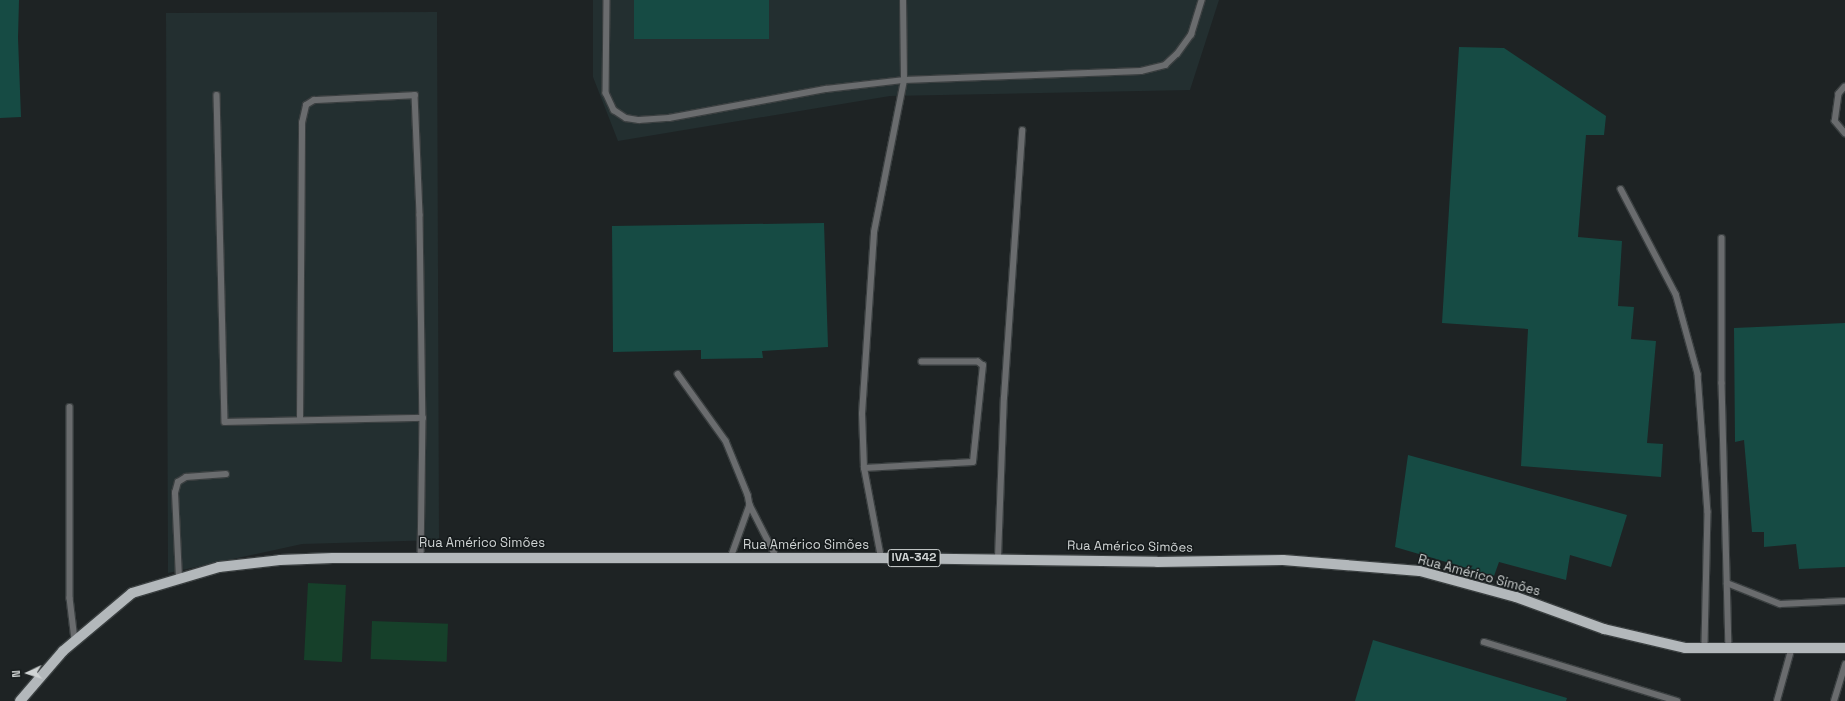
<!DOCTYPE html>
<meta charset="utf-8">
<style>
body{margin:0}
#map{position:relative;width:1845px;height:701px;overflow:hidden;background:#1e2324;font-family:"Space Grotesk",sans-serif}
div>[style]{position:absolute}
.built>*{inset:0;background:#232f30}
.green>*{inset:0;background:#16402a;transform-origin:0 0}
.building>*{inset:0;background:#164b44;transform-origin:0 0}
.roads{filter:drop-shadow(1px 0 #3a3f40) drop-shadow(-1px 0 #3a3f40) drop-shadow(0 1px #3a3f40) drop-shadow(0 -1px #3a3f40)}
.service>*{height:5.5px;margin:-2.75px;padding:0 2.75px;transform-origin:2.75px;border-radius:2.75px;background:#6a6c6e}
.primary>*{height:10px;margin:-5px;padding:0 5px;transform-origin:5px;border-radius:5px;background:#b3b8bb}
span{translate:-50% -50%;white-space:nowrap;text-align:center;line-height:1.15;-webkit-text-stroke:3px #151a1b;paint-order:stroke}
.shield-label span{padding:1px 3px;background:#151a1b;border:1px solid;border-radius:3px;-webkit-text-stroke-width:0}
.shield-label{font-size:12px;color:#d0d4d4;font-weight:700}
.street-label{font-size:13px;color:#d0d4d4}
.north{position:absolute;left:8px;top:653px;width:40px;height:40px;-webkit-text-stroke:3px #151a1b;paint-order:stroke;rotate:266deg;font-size:11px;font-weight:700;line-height:16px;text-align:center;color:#d0d4d4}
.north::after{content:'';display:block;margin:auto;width:14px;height:18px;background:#d0d4d4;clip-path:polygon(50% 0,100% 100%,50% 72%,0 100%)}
</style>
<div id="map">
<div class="built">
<i style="clip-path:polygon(593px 0,1219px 0,1190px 90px,890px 96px,618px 141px,593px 77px)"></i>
<i style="clip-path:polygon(437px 12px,439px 540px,302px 544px,168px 573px,166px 13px)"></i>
</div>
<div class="green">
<i style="left:308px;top:583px;width:38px;height:77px;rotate:3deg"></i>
<i style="left:372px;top:621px;width:76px;height:38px;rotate:2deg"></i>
</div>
<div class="building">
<i style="clip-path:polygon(0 0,19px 0,18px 38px,21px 117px,0 118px)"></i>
<i style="left:634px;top:0;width:135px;height:39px"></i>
<i style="clip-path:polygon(1459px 47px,1504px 48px,1606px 116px,1604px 135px,1586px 135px,1578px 237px,1622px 241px,1618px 306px,1634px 307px,1631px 339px,1656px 341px,1647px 443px,1663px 444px,1661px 477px,1521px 466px,1528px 329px,1442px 323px)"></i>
<i style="clip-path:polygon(824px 223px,828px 347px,762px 351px,763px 358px,701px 359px,701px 350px,613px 352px,612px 226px)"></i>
<i style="clip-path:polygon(1845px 323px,1845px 567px,1799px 569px,1796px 544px,1764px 547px,1764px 532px,1752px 532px,1744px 440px,1735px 442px,1734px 328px)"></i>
<i style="clip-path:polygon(1408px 455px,1627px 515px,1611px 567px,1570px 555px,1566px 580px,1499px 562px,1494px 576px,1395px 547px)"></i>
<i style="clip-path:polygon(1373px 640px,1567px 698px,1566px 701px,1355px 701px)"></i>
</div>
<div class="roads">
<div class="service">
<i style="left:607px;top:0;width:93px;rotate:90.6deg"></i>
<i style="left:606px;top:93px;width:19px;rotate:65deg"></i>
<i style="left:614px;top:110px;width:14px;rotate:34deg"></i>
<i style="left:626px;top:118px;width:13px;rotate:9deg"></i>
<i style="left:639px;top:120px;width:30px;rotate:-4deg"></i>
<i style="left:669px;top:118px;width:160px;rotate:-10.5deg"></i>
<i style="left:826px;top:89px;width:79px;rotate:-6.6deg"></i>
<i style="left:904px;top:80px;width:237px;rotate:-2.2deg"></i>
<i style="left:1141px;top:71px;width:25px;rotate:-14deg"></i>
<i style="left:1165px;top:65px;width:16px;rotate:-43deg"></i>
<i style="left:1177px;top:54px;width:24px;rotate:-54deg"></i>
<i style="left:1191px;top:35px;width:37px;rotate:-73deg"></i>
<i style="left:1845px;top:87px;width:9px;rotate:131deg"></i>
<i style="left:1839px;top:94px;width:27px;rotate:98deg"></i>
<i style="left:1835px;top:121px;width:16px;rotate:50deg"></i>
<i style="left:217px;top:95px;width:327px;rotate:88.6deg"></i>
<i style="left:225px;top:422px;width:198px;rotate:-1.2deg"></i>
<i style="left:1621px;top:189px;width:119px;rotate:62.4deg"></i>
<i style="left:1676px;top:294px;width:83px;rotate:74.6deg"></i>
<i style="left:1698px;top:374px;width:138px;rotate:85.9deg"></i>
<i style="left:1708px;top:512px;width:135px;rotate:91.3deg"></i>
<i style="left:1722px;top:238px;width:145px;rotate:90deg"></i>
<i style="left:1722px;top:383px;width:264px;rotate:88.5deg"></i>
<i style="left:678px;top:374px;width:82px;rotate:54.4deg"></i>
<i style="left:726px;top:441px;width:58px;rotate:67.8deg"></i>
<i style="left:748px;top:495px;width:10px;rotate:79deg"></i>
<i style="left:750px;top:505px;width:56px;rotate:109.7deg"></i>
<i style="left:70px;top:407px;width:191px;rotate:90deg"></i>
<i style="left:70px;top:598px;width:42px;rotate:83.2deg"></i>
<i style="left:300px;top:420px;width:297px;rotate:-89.6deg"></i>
<i style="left:302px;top:123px;width:18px;rotate:-77deg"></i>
<i style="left:306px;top:105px;width:9px;rotate:-32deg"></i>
<i style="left:314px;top:100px;width:101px;rotate:-2.8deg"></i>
<i style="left:415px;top:95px;width:120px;rotate:87.6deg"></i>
<i style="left:420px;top:215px;width:203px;rotate:89.2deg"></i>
<i style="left:423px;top:418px;width:138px;rotate:90.8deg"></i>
<i style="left:864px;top:468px;width:109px;rotate:-3.2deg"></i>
<i style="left:973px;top:462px;width:97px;rotate:-84.1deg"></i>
<i style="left:983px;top:366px;width:6px;rotate:-141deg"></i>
<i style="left:978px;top:362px;width:56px;rotate:180deg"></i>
<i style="left:750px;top:505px;width:59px;rotate:63deg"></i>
<i style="left:881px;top:558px;width:92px;rotate:-100.7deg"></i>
<i style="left:864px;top:468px;width:54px;rotate:-92.1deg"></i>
<i style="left:862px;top:414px;width:182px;rotate:-86.2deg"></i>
<i style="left:874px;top:232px;width:155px;rotate:-78.8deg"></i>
<i style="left:904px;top:80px;width:80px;rotate:-90.7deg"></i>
<i style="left:998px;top:558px;width:160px;rotate:-87.9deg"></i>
<i style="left:1004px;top:398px;width:268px;rotate:-86.1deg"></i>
<i style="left:179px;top:578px;width:85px;rotate:-92.7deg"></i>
<i style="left:175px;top:493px;width:11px;rotate:-75deg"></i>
<i style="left:178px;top:482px;width:9px;rotate:-32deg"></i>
<i style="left:186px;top:477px;width:40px;rotate:-4.3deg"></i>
<i style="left:1727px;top:583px;width:57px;rotate:21.6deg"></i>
<i style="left:1780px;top:604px;width:65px;rotate:-2.6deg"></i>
<i style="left:1484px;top:642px;width:202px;rotate:17deg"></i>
<i style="left:1777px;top:701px;width:56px;rotate:-74.5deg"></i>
<i style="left:1834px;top:701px;width:38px;rotate:-73deg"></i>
</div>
<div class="primary">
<i style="left:20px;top:701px;width:66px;rotate:-49.3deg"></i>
<i style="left:63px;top:651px;width:90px;rotate:-40deg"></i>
<i style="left:132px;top:593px;width:91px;rotate:-16.6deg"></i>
<i style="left:219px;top:567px;width:61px;rotate:-6.5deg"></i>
<i style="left:280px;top:560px;width:53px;rotate:-2.2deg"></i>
<i style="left:333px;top:558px;width:548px"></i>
<i style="left:881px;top:558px;width:276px;rotate:0.8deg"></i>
<i style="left:1157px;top:562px;width:126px;rotate:-0.9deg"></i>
<i style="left:1283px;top:560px;width:137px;rotate:4.6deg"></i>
<i style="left:1420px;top:571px;width:99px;rotate:15.2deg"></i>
<i style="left:1516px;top:597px;width:94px;rotate:20deg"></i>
<i style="left:1604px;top:629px;width:83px;rotate:13.2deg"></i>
<i style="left:1685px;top:648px;width:160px"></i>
</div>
</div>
<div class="shield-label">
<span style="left:914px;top:558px">IVA-342</span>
</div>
<div class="street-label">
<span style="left:482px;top:543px">Rua Américo Simões</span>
<span style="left:806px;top:545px">Rua Américo Simões</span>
<span style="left:1130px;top:547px;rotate:1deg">Rua Américo Simões</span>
<span style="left:1479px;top:576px;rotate:15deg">Rua Américo Simões</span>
</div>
<div class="north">N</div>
</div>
